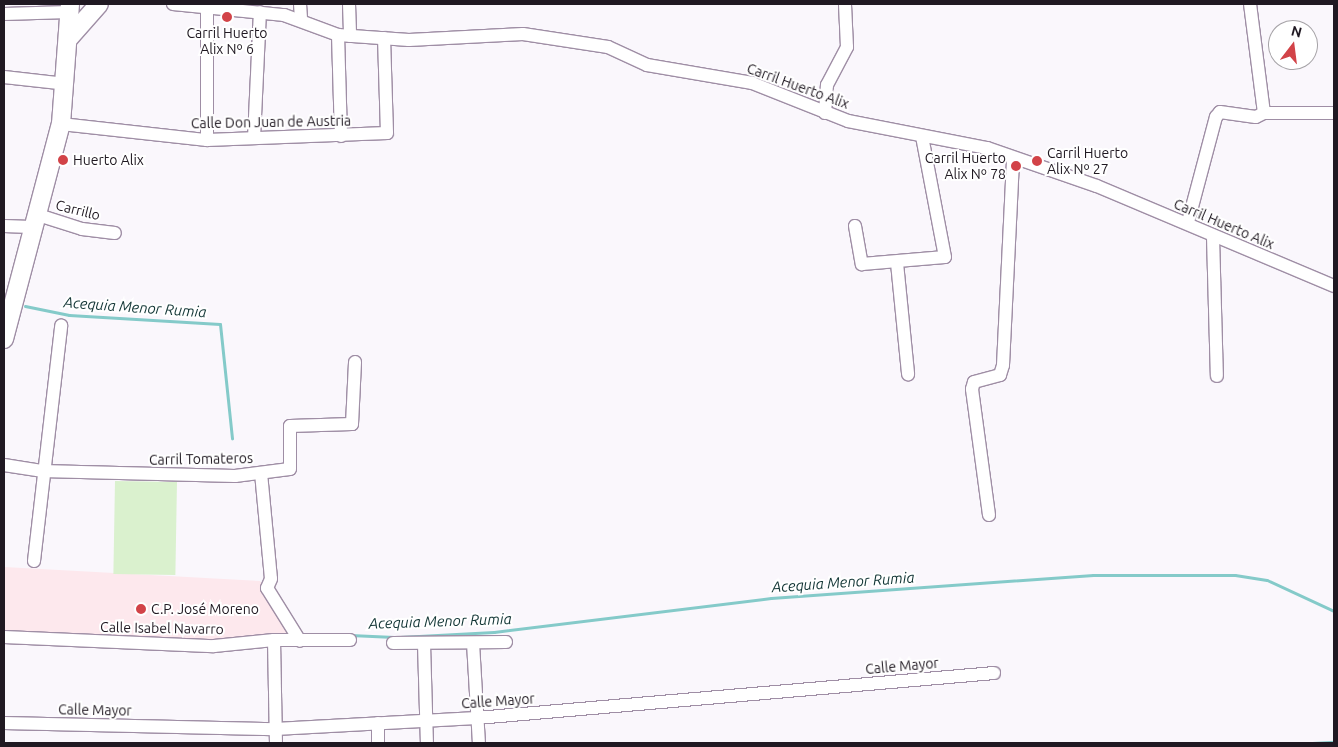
<!DOCTYPE html>
<meta charset="utf-8">
<style>
body{margin:0}
#map{position:relative;width:1338px;height:747px;overflow:hidden;background:#faf7fc;font-family:Ubuntu,sans-serif}
div>[style]{position:absolute}
.education>*{inset:0;background:#fde8ed}
.green>*{inset:0;background:#daf1ce;transform-origin:0 0}
.stream>*{height:3px;margin:-1.5px;padding:0 1.5px;transform-origin:1.5px;border-radius:1.5px;background:#84cac9}
.roads{filter:drop-shadow(1px 0 #9f8ea5) drop-shadow(-1px 0 #9f8ea5) drop-shadow(0 1px #9f8ea5) drop-shadow(0 -1px #9f8ea5)}
.minor>*{height:12px;margin:-6px;padding:0 6px;transform-origin:6px;border-radius:6px;background:#fff}
.secondary>*{height:18px;margin:-9px;padding:0 9px;transform-origin:9px;border-radius:9px;background:#fff}
.dots>*{width:14px;height:14px;translate:-50% -50%;box-sizing:border-box;border:2px solid #fff;border-radius:50%}
span{translate:-50% -50%;white-space:nowrap;text-align:center;line-height:1.15;-webkit-text-stroke:4px #fff;paint-order:stroke}
.poi-label{font-size:14px;color:#201922}
.left{translate:0 -50%;text-align:left}
.right{translate:-100% -50%;text-align:right}
.street-label{font-size:14px;color:#201922}
.water-label{font-size:15px;color:#133636;font-style:italic}
.frame{position:absolute;inset:0;border:5px solid #201922;pointer-events:none}
.north{position:absolute;left:1268px;top:20px;width:50px;height:50px;box-sizing:border-box;background:#fff;border:1px solid #a6a3a7;border-radius:50%;rotate:15deg;font-size:14px;font-weight:700;line-height:20px;text-align:center;color:#201922}
.north::after{content:'';display:block;margin:auto;width:18px;height:22px;background:#d24348;clip-path:polygon(50% 0,100% 100%,50% 72%,0 100%)}
</style>
<div id="map">
<div class="education">
<i style="clip-path:polygon(4px 567px,260px 581px,300px 641px,214px 646px,4px 637px)"></i>
</div>
<div class="green">
<i style="left:115px;top:481px;width:62px;height:93px;rotate:1deg"></i>
</div>
<div class="stream">
<i style="left:25px;top:306px;width:45px;rotate:11.6deg"></i>
<i style="left:69px;top:315px;width:151px;rotate:3.4deg"></i>
<i style="left:220px;top:324px;width:115px;rotate:84deg"></i>
<i style="left:350px;top:635px;width:44px;rotate:2.6deg"></i>
<i style="left:400px;top:637px;width:94px;rotate:-3deg"></i>
<i style="left:494px;top:632px;width:279px;rotate:-7deg"></i>
<i style="left:771px;top:598px;width:323px;rotate:-4.1deg"></i>
<i style="left:1093px;top:575px;width:142px"></i>
<i style="left:1235px;top:575px;width:32px;rotate:9deg"></i>
<i style="left:1267px;top:580px;width:74px;rotate:24.8deg"></i>
<i style="left:1312px;top:743px;width:22px;rotate:-3deg"></i>
</div>
<div class="roads">
<div class="minor">
<i style="left:173px;top:4px;width:112px;rotate:5.7deg"></i>
<i style="left:284px;top:15px;width:58px;rotate:20.3deg"></i>
<i style="left:338px;top:35px;width:71px;rotate:4deg"></i>
<i style="left:409px;top:40px;width:114px;rotate:-3deg"></i>
<i style="left:523px;top:34px;width:86px;rotate:8.7deg"></i>
<i style="left:608px;top:47px;width:43px;rotate:24.8deg"></i>
<i style="left:647px;top:65px;width:107px;rotate:9.7deg"></i>
<i style="left:752px;top:83px;width:103px;rotate:21.6deg"></i>
<i style="left:848px;top:121px;width:142px;rotate:11deg"></i>
<i style="left:987px;top:148px;width:116px;rotate:19.1deg"></i>
<i style="left:1097px;top:186px;width:257px;rotate:22.9deg"></i>
<i style="left:300px;top:4px;width:16px;rotate:86deg"></i>
<i style="left:349px;top:4px;width:32px;rotate:88deg"></i>
<i style="left:4px;top:14px;width:65px;rotate:-1.8deg"></i>
<i style="left:338px;top:35px;width:101px;rotate:88.3deg"></i>
<i style="left:4px;top:77px;width:62px;rotate:6.4deg"></i>
<i style="left:825px;top:113px;width:28px;rotate:-86deg"></i>
<i style="left:827px;top:85px;width:43px;rotate:-62.2deg"></i>
<i style="left:847px;top:47px;width:43px;rotate:-92.7deg"></i>
<i style="left:1264px;top:113px;width:70px"></i>
<i style="left:61px;top:124px;width:147px;rotate:6.3deg"></i>
<i style="left:207px;top:140px;width:180px;rotate:-2.2deg"></i>
<i style="left:387px;top:133px;width:95px;rotate:-91.8deg"></i>
<i style="left:254px;top:138px;width:126px;rotate:-87.3deg"></i>
<i style="left:207px;top:140px;width:133px;rotate:-90deg"></i>
<i style="left:35px;top:214px;width:49px;rotate:17.7deg"></i>
<i style="left:82px;top:229px;width:33px;rotate:7deg"></i>
<i style="left:1188px;top:222px;width:109px;rotate:-75.1deg"></i>
<i style="left:1216px;top:117px;width:6px;rotate:-51deg"></i>
<i style="left:1220px;top:112px;width:36px;rotate:8deg"></i>
<i style="left:1256px;top:117px;width:9px;rotate:-27deg"></i>
<i style="left:1264px;top:113px;width:110px;rotate:-97.3deg"></i>
<i style="left:4px;top:226px;width:27px;rotate:2deg"></i>
<i style="left:855px;top:226px;width:39px;rotate:80deg"></i>
<i style="left:862px;top:264px;width:83px;rotate:-4.8deg"></i>
<i style="left:945px;top:257px;width:123px;rotate:-100.8deg"></i>
<i style="left:1213px;top:237px;width:139px;rotate:88.4deg"></i>
<i style="left:897px;top:263px;width:112px;rotate:84.3deg"></i>
<i style="left:4px;top:465px;width:38px;rotate:9deg"></i>
<i style="left:42px;top:471px;width:193px;rotate:1.5deg"></i>
<i style="left:235px;top:476px;width:55px;rotate:-7.3deg"></i>
<i style="left:290px;top:469px;width:43px;rotate:-90deg"></i>
<i style="left:290px;top:426px;width:62px;rotate:-1.8deg"></i>
<i style="left:352px;top:424px;width:62px;rotate:-87.2deg"></i>
<i style="left:261px;top:473px;width:106px;rotate:84.6deg"></i>
<i style="left:271px;top:579px;width:10px;rotate:114deg"></i>
<i style="left:267px;top:588px;width:62px;rotate:58.1deg"></i>
<i style="left:989px;top:515px;width:127px;rotate:-97.7deg"></i>
<i style="left:972px;top:389px;width:7px;rotate:-74deg"></i>
<i style="left:974px;top:382px;width:27px;rotate:-15deg"></i>
<i style="left:1000px;top:375px;width:10px;rotate:-73deg"></i>
<i style="left:1003px;top:365px;width:206px;rotate:-87.2deg"></i>
<i style="left:34px;top:561px;width:237px;rotate:-83.4deg"></i>
<i style="left:4px;top:637px;width:210px;rotate:2.5deg"></i>
<i style="left:214px;top:646px;width:60px;rotate:-5.7deg"></i>
<i style="left:274px;top:640px;width:76px"></i>
<i style="left:274px;top:640px;width:103px;rotate:88.9deg"></i>
<i style="left:393px;top:643px;width:113px;rotate:-0.5deg"></i>
<i style="left:473px;top:643px;width:100px;rotate:86.6deg"></i>
<i style="left:424px;top:644px;width:99px;rotate:88.3deg"></i>
<i style="left:4px;top:723px;width:271px;rotate:1.3deg"></i>
<i style="left:275px;top:729px;width:202px;rotate:-3.1deg"></i>
<i style="left:477px;top:718px;width:519px;rotate:-4.97deg"></i>
<i style="left:378px;top:723px;width:20px;rotate:90deg"></i>
</div>
<div class="secondary">
<i style="left:69px;top:38px;width:45px;rotate:-48.6deg"></i>
<i style="left:4px;top:339px;width:222px;rotate:-75.2deg"></i>
<i style="left:61px;top:124px;width:120px;rotate:-85.7deg"></i>
</div>
</div>
<div class="dots">
<i style="left:227px;top:17px;background:#d24348"></i>
<i style="left:63px;top:160px;background:#d24348"></i>
<i style="left:1037px;top:161px;background:#d24348"></i>
<i style="left:1016px;top:166px;background:#d24348"></i>
<i style="left:141px;top:609px;background:#d24348"></i>
</div>
<div class="poi-label">
<span style="left:227px;top:41px">Carril Huerto<br>Alix Nº 6</span>
<span class="left" style="left:1047px;top:161px">Carril Huerto<br>Alix Nº 27</span>
<span class="right" style="left:1006px;top:166px">Carril Huerto<br>Alix Nº 78</span>
<span class="left" style="left:73px;top:160px">Huerto Alix</span>
<span class="left" style="left:151px;top:609px">C.P. José Moreno</span>
</div>
<div class="street-label">
<span style="left:798px;top:86px;rotate:20deg">Carril Huerto Alix</span>
<span style="left:271px;top:122px;rotate:-1deg">Calle Don Juan de Austria</span>
<span style="left:78px;top:210px;rotate:14deg">Carrillo</span>
<span style="left:1224px;top:224px;rotate:23deg">Carril Huerto Alix</span>
<span style="left:201px;top:459px;rotate:-1deg">Carril Tomateros</span>
<span style="left:162px;top:628px;rotate:1deg">Calle Isabel Navarro</span>
<span style="left:902px;top:666px;rotate:-5deg">Calle Mayor</span>
<span style="left:498px;top:701px;rotate:-4deg">Calle Mayor</span>
<span style="left:95px;top:710px;rotate:1deg">Calle Mayor</span>
</div>
<div class="water-label">
<span style="left:135px;top:307px;rotate:4deg">Acequia Menor Rumia</span>
<span style="left:843px;top:582px;rotate:-4deg">Acequia Menor Rumia</span>
<span style="left:440px;top:621px;rotate:-2deg">Acequia Menor Rumia</span>
</div>
<div class="frame"></div>
<div class="north">N</div>
</div>
